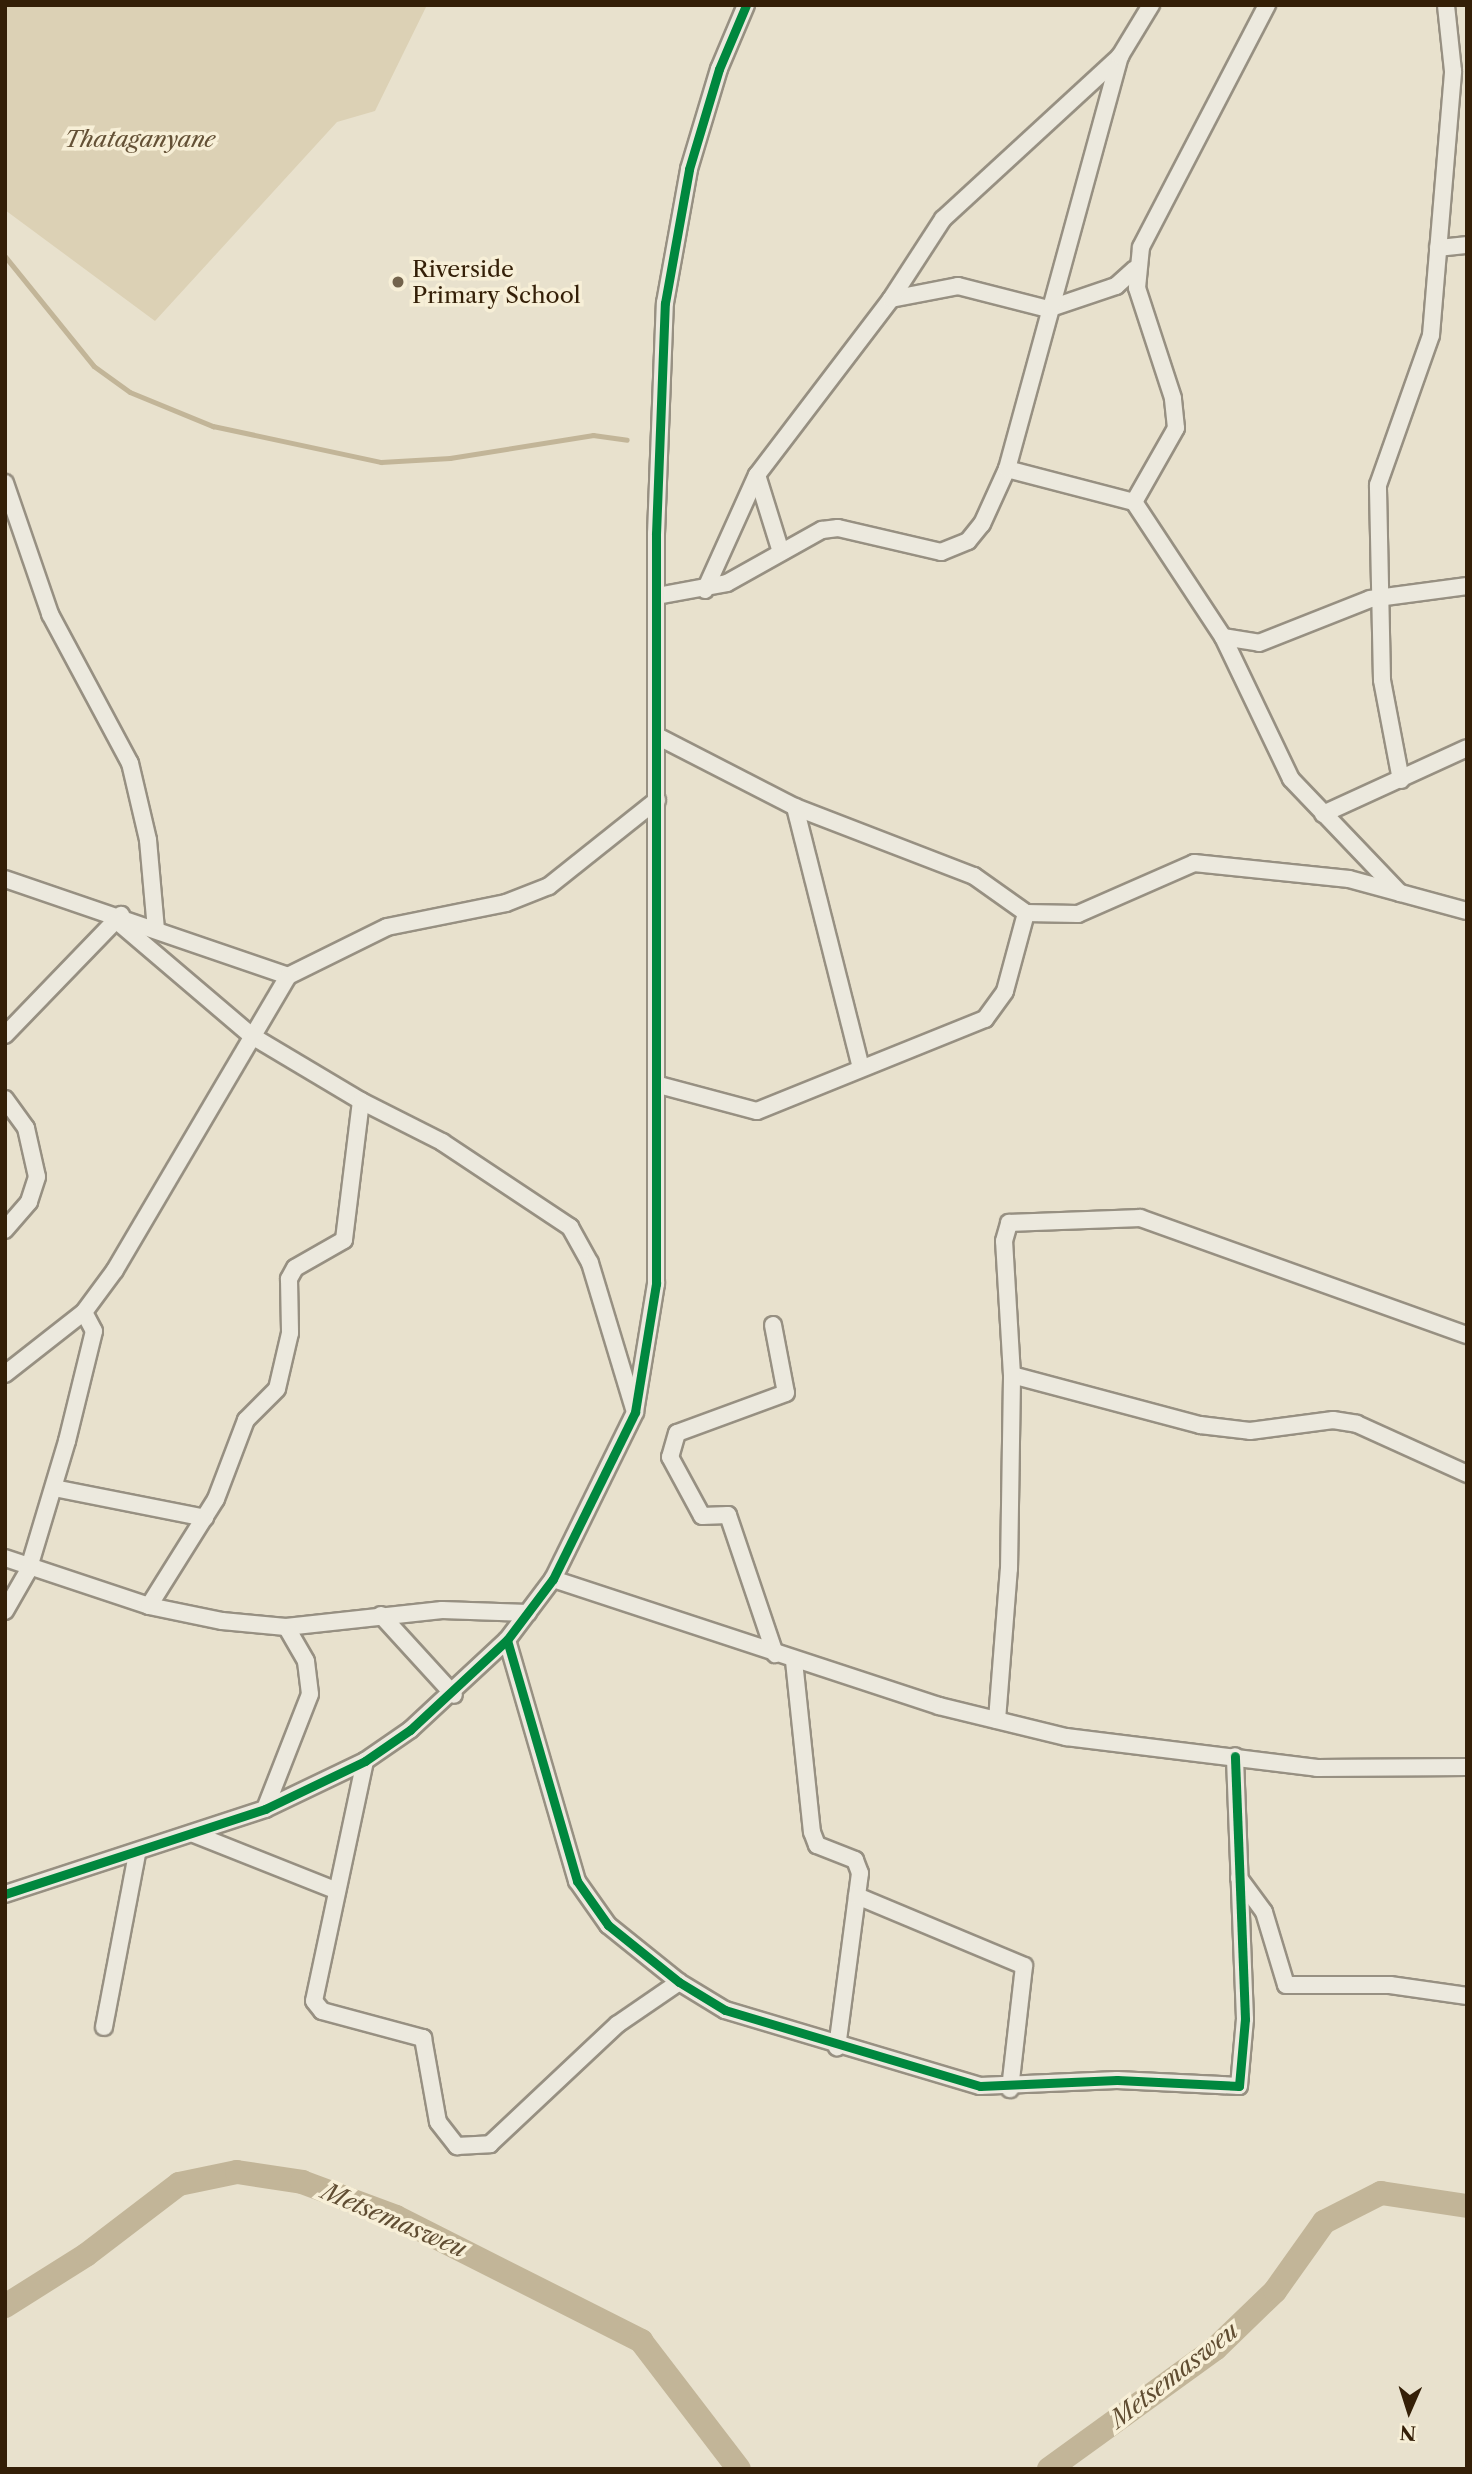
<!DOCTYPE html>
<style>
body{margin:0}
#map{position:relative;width:1472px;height:2474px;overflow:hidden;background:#e8e1cd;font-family:"Libre Caslon Text",serif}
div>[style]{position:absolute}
.green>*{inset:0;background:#dcd1b5}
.stream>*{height:4.5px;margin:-2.25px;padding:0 2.25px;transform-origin:2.25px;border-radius:2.25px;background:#c2b598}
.river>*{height:24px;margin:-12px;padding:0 12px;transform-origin:12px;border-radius:12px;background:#c2b598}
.roads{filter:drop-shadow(2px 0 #979082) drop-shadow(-2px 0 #979082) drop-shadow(0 2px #979082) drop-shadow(0 -2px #979082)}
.minor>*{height:16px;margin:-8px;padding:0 8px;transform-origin:8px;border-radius:8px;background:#ece9de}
.cycleway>*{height:9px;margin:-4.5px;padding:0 4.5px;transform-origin:4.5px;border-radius:4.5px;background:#00873e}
.dots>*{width:19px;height:19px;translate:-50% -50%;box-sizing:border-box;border:4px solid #f7efd7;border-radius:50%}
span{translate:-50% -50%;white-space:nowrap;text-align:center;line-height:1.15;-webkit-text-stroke:7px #f7efd7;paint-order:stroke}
.park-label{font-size:23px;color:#645136;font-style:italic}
.poi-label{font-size:23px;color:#341f07}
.left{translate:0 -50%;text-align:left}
.water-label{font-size:24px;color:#604d32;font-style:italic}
.frame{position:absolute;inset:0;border:7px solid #341f07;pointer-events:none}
.north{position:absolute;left:1374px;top:2376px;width:70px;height:70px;-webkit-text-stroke:5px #f7efd7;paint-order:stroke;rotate:183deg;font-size:19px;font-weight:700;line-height:28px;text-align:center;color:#341f07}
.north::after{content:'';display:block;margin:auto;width:24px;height:32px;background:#341f07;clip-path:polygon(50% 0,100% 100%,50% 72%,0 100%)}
</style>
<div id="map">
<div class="green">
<i style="clip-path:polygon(5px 5px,427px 5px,375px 111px,337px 122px,155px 321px,5px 210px)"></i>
</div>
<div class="stream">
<i style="left:5px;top:256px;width:141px;rotate:51deg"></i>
<i style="left:94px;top:366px;width:44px;rotate:35.8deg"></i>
<i style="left:130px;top:392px;width:90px;rotate:22.3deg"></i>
<i style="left:213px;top:426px;width:172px;rotate:12.1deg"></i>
<i style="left:381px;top:462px;width:69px;rotate:-3.3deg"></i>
<i style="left:450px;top:458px;width:145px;rotate:-9.1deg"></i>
<i style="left:593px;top:435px;width:34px;rotate:8deg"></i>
</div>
<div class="river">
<i style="left:5px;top:2306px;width:96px;rotate:-32.2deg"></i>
<i style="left:86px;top:2255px;width:117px;rotate:-37.4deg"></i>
<i style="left:179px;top:2184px;width:59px;rotate:-11.7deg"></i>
<i style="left:237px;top:2172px;width:66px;rotate:8.7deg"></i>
<i style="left:302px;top:2182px;width:100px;rotate:20.4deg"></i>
<i style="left:396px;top:2217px;width:275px;rotate:26.8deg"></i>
<i style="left:641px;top:2341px;width:161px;rotate:52.6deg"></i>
<i style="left:1049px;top:2469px;width:206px;rotate:-35.9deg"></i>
<i style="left:1216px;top:2348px;width:82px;rotate:-44deg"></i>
<i style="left:1275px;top:2291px;width:85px;rotate:-54.6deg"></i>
<i style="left:1324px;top:2222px;width:64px;rotate:-27deg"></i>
<i style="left:1381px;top:2193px;width:87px;rotate:8.6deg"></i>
</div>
<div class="roads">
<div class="minor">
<i style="left:1438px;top:248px;width:29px;rotate:-6deg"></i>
<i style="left:891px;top:299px;width:68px;rotate:-11deg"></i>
<i style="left:958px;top:286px;width:93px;rotate:14.3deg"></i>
<i style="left:1048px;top:309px;width:72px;rotate:-18.7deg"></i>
<i style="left:1116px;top:286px;width:25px;rotate:-42deg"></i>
<i style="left:1007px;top:469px;width:131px;rotate:14.6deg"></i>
<i style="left:1134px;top:502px;width:162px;rotate:56.6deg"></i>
<i style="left:1223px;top:637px;width:157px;rotate:64.4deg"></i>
<i style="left:1291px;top:779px;width:158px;rotate:46.3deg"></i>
<i style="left:757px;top:475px;width:81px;rotate:72.7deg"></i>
<i style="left:5px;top:483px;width:139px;rotate:71deg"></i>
<i style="left:50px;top:614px;width:169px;rotate:61.8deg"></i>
<i style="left:130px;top:763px;width:79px;rotate:76.8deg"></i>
<i style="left:148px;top:840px;width:89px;rotate:84.9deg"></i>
<i style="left:1134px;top:502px;width:85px;rotate:-60.4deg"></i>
<i style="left:1176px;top:428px;width:30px;rotate:-96deg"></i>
<i style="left:1173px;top:398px;width:116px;rotate:-108.1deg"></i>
<i style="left:1137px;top:288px;width:41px;rotate:-84.4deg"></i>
<i style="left:1141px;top:247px;width:273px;rotate:-62.5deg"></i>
<i style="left:705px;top:590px;width:126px;rotate:-65.7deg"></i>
<i style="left:757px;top:475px;width:221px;rotate:-52.7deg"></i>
<i style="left:891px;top:299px;width:95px;rotate:-57deg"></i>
<i style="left:943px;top:219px;width:241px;rotate:-42.6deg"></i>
<i style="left:657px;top:596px;width:71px;rotate:-10.5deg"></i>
<i style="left:727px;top:583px;width:109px;rotate:-29.2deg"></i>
<i style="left:822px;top:530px;width:16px;rotate:-7deg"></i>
<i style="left:838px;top:528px;width:106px;rotate:13.1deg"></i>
<i style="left:941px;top:552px;width:29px;rotate:-22deg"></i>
<i style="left:968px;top:541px;width:22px;rotate:-51deg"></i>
<i style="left:982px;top:524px;width:60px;rotate:-65.6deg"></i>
<i style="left:1007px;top:469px;width:428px;rotate:-74.7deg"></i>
<i style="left:1120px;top:56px;width:60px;rotate:-58.7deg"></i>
<i style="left:1223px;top:637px;width:36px;rotate:9deg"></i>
<i style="left:1259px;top:643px;width:119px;rotate:-21.6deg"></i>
<i style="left:1370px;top:599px;width:98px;rotate:-7.6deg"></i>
<i style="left:657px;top:736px;width:155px;rotate:27.2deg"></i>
<i style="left:795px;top:807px;width:192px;rotate:21.1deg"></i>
<i style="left:974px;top:876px;width:64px;rotate:35.4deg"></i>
<i style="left:1026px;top:913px;width:52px;rotate:1.1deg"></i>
<i style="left:1078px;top:914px;width:127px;rotate:-23.7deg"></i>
<i style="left:1194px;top:863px;width:156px;rotate:5.9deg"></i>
<i style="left:1349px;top:879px;width:122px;rotate:15.2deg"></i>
<i style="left:1401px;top:780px;width:102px;rotate:-100.8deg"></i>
<i style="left:1382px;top:680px;width:195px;rotate:-91.2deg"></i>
<i style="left:1378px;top:485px;width:159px;rotate:-70.5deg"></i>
<i style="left:1431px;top:335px;width:265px;rotate:-85.2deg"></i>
<i style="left:1453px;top:71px;width:66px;rotate:-96.1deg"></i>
<i style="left:795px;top:807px;width:269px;rotate:75.8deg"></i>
<i style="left:1323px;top:814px;width:158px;rotate:-24.6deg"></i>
<i style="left:5px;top:879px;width:299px;rotate:18.9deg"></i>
<i style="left:288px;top:976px;width:110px;rotate:-26.3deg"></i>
<i style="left:387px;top:927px;width:121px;rotate:-11.4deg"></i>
<i style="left:506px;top:903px;width:46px;rotate:-21.6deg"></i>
<i style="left:549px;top:886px;width:138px;rotate:-38.5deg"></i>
<i style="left:118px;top:922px;width:176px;rotate:40.4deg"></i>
<i style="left:252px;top:1036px;width:127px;rotate:30.8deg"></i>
<i style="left:361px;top:1101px;width:140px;rotate:97deg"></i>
<i style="left:344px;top:1240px;width:56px;rotate:150.3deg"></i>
<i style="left:295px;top:1268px;width:13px;rotate:119deg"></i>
<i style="left:289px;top:1279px;width:54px;rotate:88.9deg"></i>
<i style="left:290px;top:1333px;width:57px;rotate:103.1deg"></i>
<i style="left:277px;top:1389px;width:44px;rotate:135deg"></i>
<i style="left:246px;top:1420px;width:85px;rotate:110.8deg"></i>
<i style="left:216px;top:1499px;width:126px;rotate:122.1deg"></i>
<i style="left:5px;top:1035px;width:167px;rotate:-46deg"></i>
<i style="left:659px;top:1085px;width:101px;rotate:14.9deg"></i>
<i style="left:757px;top:1111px;width:246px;rotate:-22deg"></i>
<i style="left:985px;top:1019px;width:34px;rotate:-54deg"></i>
<i style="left:1005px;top:991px;width:81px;rotate:-74.9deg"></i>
<i style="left:5px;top:1099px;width:36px;rotate:54deg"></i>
<i style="left:26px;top:1128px;width:50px;rotate:77.3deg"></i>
<i style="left:37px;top:1177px;width:26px;rotate:108deg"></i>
<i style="left:29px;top:1202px;width:37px;rotate:131deg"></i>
<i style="left:361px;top:1101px;width:91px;rotate:26.8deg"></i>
<i style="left:442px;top:1142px;width:154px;rotate:33.6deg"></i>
<i style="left:570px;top:1227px;width:41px;rotate:60.9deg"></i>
<i style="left:590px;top:1263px;width:152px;rotate:73.2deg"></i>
<i style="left:773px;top:1325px;width:69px;rotate:79.2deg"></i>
<i style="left:786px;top:1393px;width:116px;rotate:159.8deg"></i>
<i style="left:677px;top:1433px;width:25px;rotate:106deg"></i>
<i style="left:670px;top:1457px;width:67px;rotate:61.5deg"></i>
<i style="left:702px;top:1516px;width:26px;rotate:-2deg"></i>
<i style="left:728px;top:1515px;width:147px;rotate:71.3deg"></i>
<i style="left:5px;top:1374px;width:100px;rotate:-38.1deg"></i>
<i style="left:84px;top:1312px;width:52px;rotate:-53.6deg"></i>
<i style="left:115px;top:1270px;width:341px;rotate:-59.5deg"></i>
<i style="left:1012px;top:1375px;width:195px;rotate:14.9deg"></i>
<i style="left:1200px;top:1425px;width:50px;rotate:6.8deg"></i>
<i style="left:1250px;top:1431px;width:84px;rotate:-7.5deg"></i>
<i style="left:1333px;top:1420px;width:24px;rotate:9deg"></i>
<i style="left:1357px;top:1424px;width:121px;rotate:24.4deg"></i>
<i style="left:54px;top:1488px;width:154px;rotate:11.2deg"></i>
<i style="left:5px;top:1558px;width:152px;rotate:18.4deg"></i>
<i style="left:149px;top:1606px;width:75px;rotate:11.6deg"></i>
<i style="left:222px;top:1621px;width:64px;rotate:5.4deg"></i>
<i style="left:286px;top:1627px;width:157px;rotate:-6.2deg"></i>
<i style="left:442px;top:1610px;width:86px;rotate:2deg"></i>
<i style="left:553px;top:1579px;width:406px;rotate:18.2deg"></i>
<i style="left:939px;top:1706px;width:131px;rotate:13.7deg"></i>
<i style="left:1066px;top:1737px;width:253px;rotate:7deg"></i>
<i style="left:1317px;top:1768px;width:150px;rotate:-0.4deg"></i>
<i style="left:5px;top:1611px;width:46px;rotate:-60.1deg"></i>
<i style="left:28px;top:1571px;width:136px;rotate:-73.3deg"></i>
<i style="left:67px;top:1441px;width:113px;rotate:-76.2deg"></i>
<i style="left:94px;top:1331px;width:21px;rotate:-118deg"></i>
<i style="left:381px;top:1615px;width:108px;rotate:47.6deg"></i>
<i style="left:507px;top:1640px;width:251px;rotate:73.8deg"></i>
<i style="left:577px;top:1881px;width:54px;rotate:54.8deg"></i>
<i style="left:608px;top:1925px;width:91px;rotate:38.8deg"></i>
<i style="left:679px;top:1982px;width:54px;rotate:31.3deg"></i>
<i style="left:725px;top:2010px;width:266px;rotate:16.6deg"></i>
<i style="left:980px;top:2086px;width:137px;rotate:-2.5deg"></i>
<i style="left:1117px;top:2080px;width:122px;rotate:2.8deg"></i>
<i style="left:1239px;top:2086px;width:67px;rotate:-84.9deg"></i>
<i style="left:1245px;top:2019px;width:263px;rotate:-92.2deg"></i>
<i style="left:794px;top:1661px;width:172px;rotate:84deg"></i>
<i style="left:812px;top:1832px;width:14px;rotate:69deg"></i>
<i style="left:817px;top:1845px;width:41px;rotate:21.5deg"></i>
<i style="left:855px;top:1860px;width:14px;rotate:69deg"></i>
<i style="left:860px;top:1873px;width:176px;rotate:97.5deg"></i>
<i style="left:997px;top:1720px;width:151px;rotate:-85.5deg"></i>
<i style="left:1009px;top:1569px;width:194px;rotate:-89.1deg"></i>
<i style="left:1012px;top:1375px;width:134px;rotate:-93.4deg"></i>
<i style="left:1004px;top:1241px;width:19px;rotate:-74deg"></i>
<i style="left:1009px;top:1223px;width:131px;rotate:-2.2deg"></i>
<i style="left:1140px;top:1218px;width:347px;rotate:19.7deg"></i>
<i style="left:365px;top:1761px;width:245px;rotate:102deg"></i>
<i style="left:314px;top:2001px;width:13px;rotate:51deg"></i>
<i style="left:322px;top:2011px;width:105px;rotate:15deg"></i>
<i style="left:423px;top:2038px;width:85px;rotate:79.9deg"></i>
<i style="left:438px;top:2122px;width:31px;rotate:52deg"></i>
<i style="left:457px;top:2146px;width:33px;rotate:-3deg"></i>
<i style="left:490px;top:2144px;width:175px;rotate:-43.2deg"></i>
<i style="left:618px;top:2024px;width:74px;rotate:-34.5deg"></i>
<i style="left:265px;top:1809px;width:123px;rotate:-68.6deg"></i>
<i style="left:310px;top:1694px;width:33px;rotate:-97deg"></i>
<i style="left:306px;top:1661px;width:39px;rotate:-120deg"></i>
<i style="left:194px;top:1834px;width:154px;rotate:21.7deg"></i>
<i style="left:1239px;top:1878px;width:42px;rotate:53.7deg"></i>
<i style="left:1264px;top:1912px;width:76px;rotate:73.2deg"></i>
<i style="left:1286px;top:1985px;width:104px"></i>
<i style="left:1390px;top:1985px;width:78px;rotate:8.1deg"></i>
<i style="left:5px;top:1894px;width:274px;rotate:-18.1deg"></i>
<i style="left:265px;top:1809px;width:111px;rotate:-25.6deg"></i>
<i style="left:365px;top:1761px;width:55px;rotate:-34.6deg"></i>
<i style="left:410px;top:1730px;width:132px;rotate:-42.9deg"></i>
<i style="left:507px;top:1640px;width:76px;rotate:-53deg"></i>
<i style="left:553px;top:1579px;width:186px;rotate:-63.8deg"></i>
<i style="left:635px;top:1412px;width:130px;rotate:-80.7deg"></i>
<i style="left:656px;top:1284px;width:750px;rotate:-90deg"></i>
<i style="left:656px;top:534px;width:231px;rotate:-87.8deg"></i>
<i style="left:665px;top:303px;width:136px;rotate:-79.8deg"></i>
<i style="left:689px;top:169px;width:104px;rotate:-73.3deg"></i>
<i style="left:719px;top:69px;width:69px;rotate:-67.1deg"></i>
<i style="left:857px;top:1896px;width:181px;rotate:22.7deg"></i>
<i style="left:1024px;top:1966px;width:124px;rotate:96.5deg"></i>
<i style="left:104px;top:2027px;width:176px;rotate:-79.2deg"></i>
</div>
</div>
<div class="cycleway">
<i style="left:507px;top:1640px;width:251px;rotate:73.8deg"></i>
<i style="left:577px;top:1881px;width:54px;rotate:54.8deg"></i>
<i style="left:608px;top:1925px;width:91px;rotate:38.8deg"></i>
<i style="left:679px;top:1982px;width:54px;rotate:31.3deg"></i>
<i style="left:725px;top:2010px;width:266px;rotate:16.6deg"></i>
<i style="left:980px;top:2086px;width:137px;rotate:-2.5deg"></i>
<i style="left:1117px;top:2080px;width:122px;rotate:2.8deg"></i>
<i style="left:1239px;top:2086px;width:67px;rotate:-84.9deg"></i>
<i style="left:1245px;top:2019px;width:263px;rotate:-92.2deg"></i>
<i style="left:5px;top:1894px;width:274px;rotate:-18.1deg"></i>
<i style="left:265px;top:1809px;width:111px;rotate:-25.6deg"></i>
<i style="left:365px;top:1761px;width:55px;rotate:-34.6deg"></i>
<i style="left:410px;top:1730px;width:132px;rotate:-42.9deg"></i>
<i style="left:507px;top:1640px;width:76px;rotate:-53deg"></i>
<i style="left:553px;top:1579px;width:186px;rotate:-63.8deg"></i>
<i style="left:635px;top:1412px;width:130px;rotate:-80.7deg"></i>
<i style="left:656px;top:1284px;width:750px;rotate:-90deg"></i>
<i style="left:656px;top:534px;width:231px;rotate:-87.8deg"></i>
<i style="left:665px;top:303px;width:136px;rotate:-79.8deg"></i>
<i style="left:689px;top:169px;width:104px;rotate:-73.3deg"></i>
<i style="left:719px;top:69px;width:69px;rotate:-67.1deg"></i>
</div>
<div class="dots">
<i style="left:398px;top:282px;background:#73634c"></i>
</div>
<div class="park-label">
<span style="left:140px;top:139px">Thataganyane</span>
</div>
<div class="poi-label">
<span class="left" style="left:412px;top:282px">Riverside<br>Primary School</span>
</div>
<div class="water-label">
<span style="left:394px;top:2220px;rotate:23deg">Metsemasweu</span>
<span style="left:1174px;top:2375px;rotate:-38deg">Metsemasweu</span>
</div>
<div class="frame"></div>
<div class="north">N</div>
</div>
